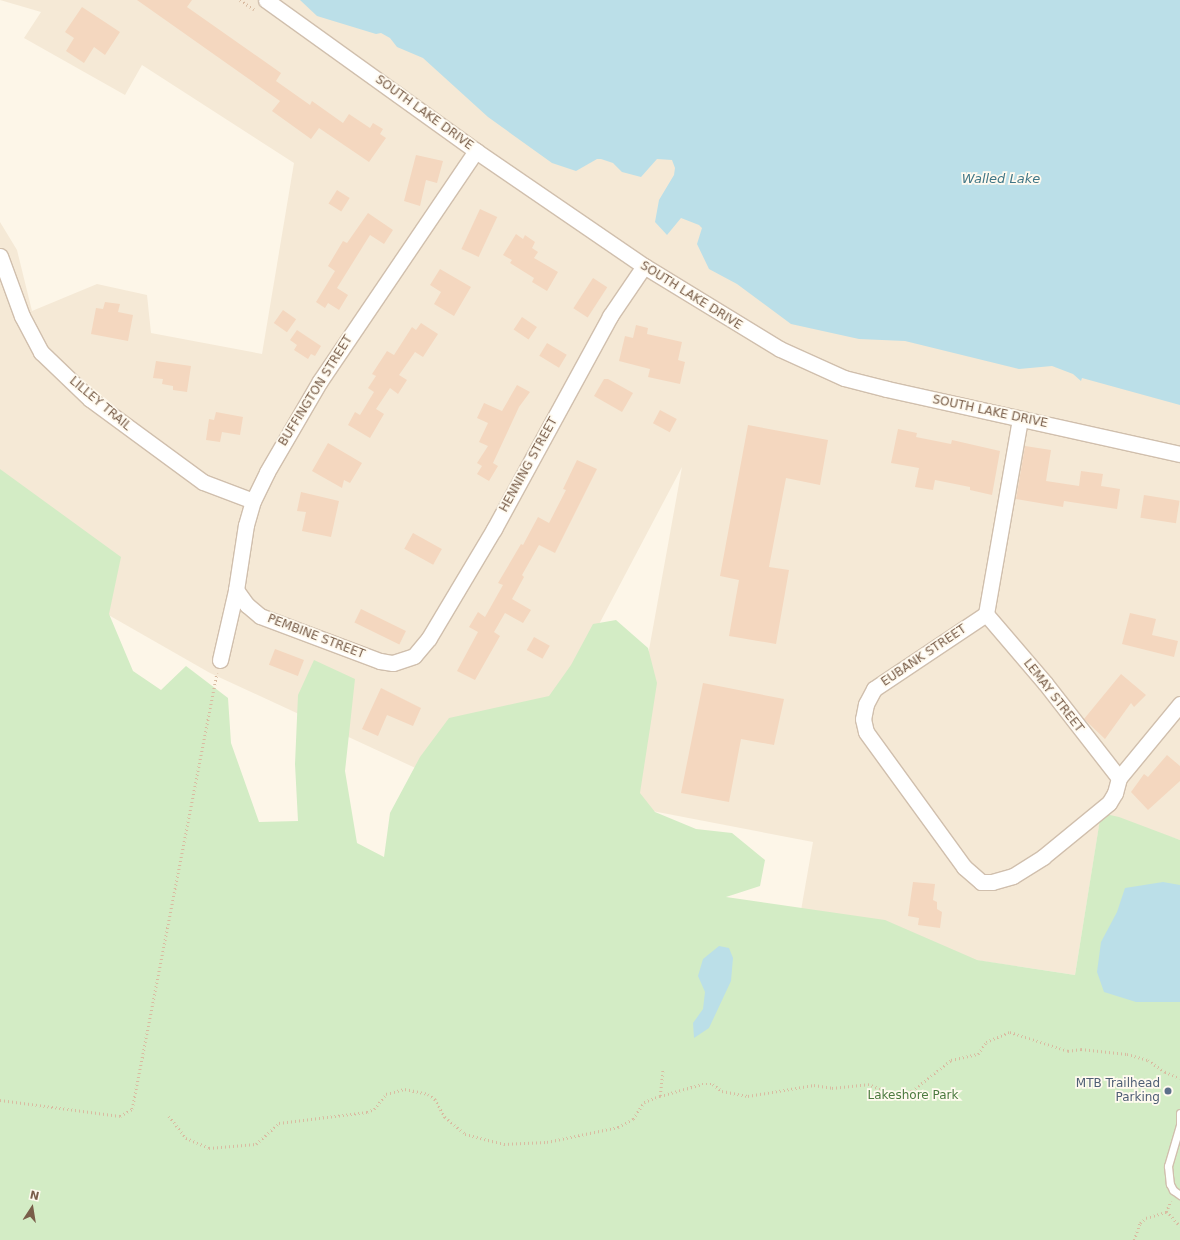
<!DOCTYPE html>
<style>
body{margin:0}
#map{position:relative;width:1180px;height:1240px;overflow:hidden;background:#fdf6e8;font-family:"DejaVu Sans",sans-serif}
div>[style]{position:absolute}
.residential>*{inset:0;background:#f5e9d6}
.green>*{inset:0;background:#d3ecc5}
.water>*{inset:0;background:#bbdfe8}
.building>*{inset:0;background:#f4d7bf;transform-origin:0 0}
.path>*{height:2.5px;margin-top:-1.25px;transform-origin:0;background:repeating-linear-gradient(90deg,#d9bba1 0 1px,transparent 0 4px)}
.roads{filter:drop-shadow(1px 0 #d0bfad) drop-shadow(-1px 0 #d0bfad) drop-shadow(0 1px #d0bfad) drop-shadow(0 -1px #d0bfad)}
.lane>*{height:7px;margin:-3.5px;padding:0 3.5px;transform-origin:3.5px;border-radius:3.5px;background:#fff}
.street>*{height:15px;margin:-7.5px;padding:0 7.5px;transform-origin:7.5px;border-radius:7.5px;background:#fff}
.dots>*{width:11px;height:11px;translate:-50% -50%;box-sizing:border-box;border:2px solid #fffaef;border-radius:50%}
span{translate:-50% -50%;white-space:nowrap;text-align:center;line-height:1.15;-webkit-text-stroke:3.5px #fffaef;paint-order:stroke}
.street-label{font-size:12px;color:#795e4a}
.service-label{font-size:12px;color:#4e5e75}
.right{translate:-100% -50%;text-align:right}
.park-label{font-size:12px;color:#4c7a3f}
.water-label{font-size:13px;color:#407686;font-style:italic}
.north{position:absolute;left:12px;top:1188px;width:40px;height:40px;-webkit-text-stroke:3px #fffaef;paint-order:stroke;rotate:12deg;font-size:11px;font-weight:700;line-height:16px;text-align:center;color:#795e4a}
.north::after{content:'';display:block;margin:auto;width:14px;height:18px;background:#795e4a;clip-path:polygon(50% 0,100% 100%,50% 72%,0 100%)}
</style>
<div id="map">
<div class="residential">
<i style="clip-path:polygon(0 0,500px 0,1180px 308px,1180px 840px,1101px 814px,1075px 975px,797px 933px,813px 842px,621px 805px,682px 467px,502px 808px,210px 673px,56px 585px,0 517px,0 222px,17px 250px,32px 311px,97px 284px,147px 295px,151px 333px,262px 354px,294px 163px,142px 65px,125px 95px,24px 38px,41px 12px)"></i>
</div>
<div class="green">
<i style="clip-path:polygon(0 469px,121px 557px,109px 614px,133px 671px,161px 690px,186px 666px,228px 698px,231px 743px,259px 822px,298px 821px,295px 764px,298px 695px,314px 660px,355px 679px,345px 771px,357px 843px,384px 857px,390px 813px,420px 757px,449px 718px,549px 696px,571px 665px,593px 624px,616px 620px,648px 648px,657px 683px,640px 793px,655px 812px,696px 829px,732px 833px,765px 860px,760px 886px,726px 897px,885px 920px,977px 960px,1075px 975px,1101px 813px,1119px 817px,1180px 840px,1180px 1240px,0 1240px)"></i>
</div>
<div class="water">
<i style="clip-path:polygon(300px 0,1180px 0,1180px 405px,1082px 378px,1081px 381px,1073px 374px,1052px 366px,1019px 369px,905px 341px,859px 339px,791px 324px,737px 284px,709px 269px,697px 244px,702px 228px,699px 225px,681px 218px,667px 235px,655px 222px,659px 200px,674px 175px,675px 168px,672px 160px,657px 159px,641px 177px,622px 172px,613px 163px,601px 159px,597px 159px,576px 171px,552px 163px,488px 117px,423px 58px,397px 47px,390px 38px,381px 33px,376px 34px,317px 16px)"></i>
<i style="clip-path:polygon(1163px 882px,1180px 885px,1180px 1002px,1136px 1002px,1104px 992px,1097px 972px,1101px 942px,1117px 912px,1125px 888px)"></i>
<i style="clip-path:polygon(719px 946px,729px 948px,733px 958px,731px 981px,709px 1028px,694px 1038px,693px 1023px,703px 1009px,705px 992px,698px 976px,703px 959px)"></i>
</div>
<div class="building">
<i style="clip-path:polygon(137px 0,192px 0,187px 7px,281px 73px,276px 81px,310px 105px,312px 101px,343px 123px,349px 114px,370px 128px,373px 123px,383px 129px,380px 134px,386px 138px,369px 162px,319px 128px,311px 139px,272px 111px,280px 101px)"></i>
<i style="clip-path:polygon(82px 7px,120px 32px,105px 55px,94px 47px,84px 63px,66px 51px,74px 38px,65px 32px)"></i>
<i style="clip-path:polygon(416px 155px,443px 161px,437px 183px,426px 180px,420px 206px,404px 201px)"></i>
<i style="left:337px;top:190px;width:15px;height:16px;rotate:32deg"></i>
<i style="left:480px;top:209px;width:19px;height:44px;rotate:25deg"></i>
<i style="clip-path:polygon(368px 213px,393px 230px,384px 244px,370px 235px,337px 288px,348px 295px,339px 310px,328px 303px,325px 308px,316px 302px,335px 271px,328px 266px,343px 241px,347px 243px)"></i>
<i style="clip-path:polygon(516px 234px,523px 239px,525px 235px,535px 242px,532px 248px,538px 252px,534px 258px,558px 272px,547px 291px,532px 282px,534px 278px,510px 263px,512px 260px,503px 255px)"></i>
<i style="clip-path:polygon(440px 269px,471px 287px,454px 316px,434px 304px,441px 292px,430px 285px)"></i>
<i style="left:593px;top:278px;width:17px;height:36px;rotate:33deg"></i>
<i style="clip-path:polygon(105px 302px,120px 304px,118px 312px,133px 315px,128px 341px,91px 334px,96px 308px,103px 309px)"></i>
<i style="left:283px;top:310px;width:16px;height:16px;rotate:35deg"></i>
<i style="left:522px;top:317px;width:18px;height:15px;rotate:34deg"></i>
<i style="clip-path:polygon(421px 323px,438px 334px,423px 357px,415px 352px,399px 375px,407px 380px,398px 394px,390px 388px,376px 409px,384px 414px,370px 438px,348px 425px,355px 412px,360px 415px,374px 392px,368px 388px,376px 376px,372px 374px,387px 351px,394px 355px,412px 327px,416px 330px)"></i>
<i style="clip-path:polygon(636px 325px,648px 328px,647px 334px,682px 342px,678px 360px,685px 362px,680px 384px,648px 377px,650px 369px,619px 361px,625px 336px,633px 338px)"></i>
<i style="clip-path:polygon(297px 330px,321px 346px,315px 356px,311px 354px,308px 359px,294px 350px,297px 345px,290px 340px)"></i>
<i style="left:547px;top:343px;width:23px;height:15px;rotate:31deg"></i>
<i style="clip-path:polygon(156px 361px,191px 366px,187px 392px,173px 390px,173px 386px,162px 384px,163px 379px,153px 378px)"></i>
<i style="clip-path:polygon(604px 379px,608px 379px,633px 393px,622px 412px,594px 396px)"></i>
<i style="clip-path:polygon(517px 385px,530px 392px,519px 407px,493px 463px,498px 466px,489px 481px,477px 474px,482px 466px,477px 463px,488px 446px,479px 442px,488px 423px,477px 418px,484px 403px,502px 411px)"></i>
<i style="left:660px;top:410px;width:19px;height:15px;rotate:28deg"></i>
<i style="clip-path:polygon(216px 412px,243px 417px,240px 435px,222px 432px,220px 442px,206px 440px,209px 419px,214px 420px)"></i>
<i style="clip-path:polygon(748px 425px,828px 440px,820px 485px,786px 478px,769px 567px,789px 570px,776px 644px,729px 636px,739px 580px,720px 576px)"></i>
<i style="clip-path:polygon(898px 429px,917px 433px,916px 437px,951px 444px,952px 440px,1000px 451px,992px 495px,970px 490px,970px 487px,935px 480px,933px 490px,915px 487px,919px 468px,891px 463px)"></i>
<i style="clip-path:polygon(328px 443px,362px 463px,350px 483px,344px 480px,342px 488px,312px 471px)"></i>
<i style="clip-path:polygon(1025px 446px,1051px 450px,1046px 481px,1079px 486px,1081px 471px,1103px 474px,1101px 486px,1120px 489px,1117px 509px,1064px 501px,1063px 507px,1016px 499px)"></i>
<i style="clip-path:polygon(577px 460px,597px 469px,555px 553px,539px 545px,522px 575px,524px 577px,512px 599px,531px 610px,523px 623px,505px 613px,494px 632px,500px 636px,475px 680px,457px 671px,478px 632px,469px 627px,478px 612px,485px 617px,503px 585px,498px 583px,521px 544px,523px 545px,538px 517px,549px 523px,566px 490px,563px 489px)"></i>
<i style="clip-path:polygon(301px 492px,339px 501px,331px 537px,302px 531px,306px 512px,297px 511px)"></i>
<i style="left:1144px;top:495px;width:36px;height:23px;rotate:9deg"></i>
<i style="left:413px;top:533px;width:33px;height:18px;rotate:29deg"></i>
<i style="left:361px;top:609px;width:50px;height:15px;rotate:26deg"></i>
<i style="clip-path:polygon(1130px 613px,1156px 619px,1152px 635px,1178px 641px,1174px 657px,1122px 644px)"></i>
<i style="left:534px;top:637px;width:18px;height:15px;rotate:29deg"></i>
<i style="left:275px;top:649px;width:31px;height:17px;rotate:21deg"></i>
<i style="clip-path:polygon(1121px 674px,1146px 695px,1134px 707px,1131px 703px,1105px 739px,1084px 719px)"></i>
<i style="clip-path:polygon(703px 683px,784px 699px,774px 745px,741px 739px,729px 802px,681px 793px)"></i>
<i style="clip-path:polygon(381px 688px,421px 708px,413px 726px,387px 715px,378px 736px,362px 729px)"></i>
<i style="clip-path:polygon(1167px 755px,1180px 766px,1180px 781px,1148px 810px,1131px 792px,1144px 774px,1148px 777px)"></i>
<i style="clip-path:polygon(913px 882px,935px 884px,933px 900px,937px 902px,937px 909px,942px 912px,940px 928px,918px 925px,919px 918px,908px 916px)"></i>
</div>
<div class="path">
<i style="left:240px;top:0;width:17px;rotate:33deg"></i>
<i style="left:660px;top:1096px;width:44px;rotate:-15.9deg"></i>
<i style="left:702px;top:1084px;width:11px"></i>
<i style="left:713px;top:1084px;width:11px;rotate:38deg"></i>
<i style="left:722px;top:1091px;width:26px;rotate:11deg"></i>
<i style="left:748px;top:1096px;width:67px;rotate:-9.5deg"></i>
<i style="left:814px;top:1085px;width:18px;rotate:9deg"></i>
<i style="left:832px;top:1088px;width:36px;rotate:-6deg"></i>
<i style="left:868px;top:1084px;width:28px;rotate:21deg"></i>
<i style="left:894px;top:1094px;width:18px;rotate:-9deg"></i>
<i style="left:912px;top:1091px;width:50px;rotate:-38.5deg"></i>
<i style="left:951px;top:1060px;width:28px;rotate:-13deg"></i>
<i style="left:978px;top:1054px;width:14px;rotate:-56deg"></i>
<i style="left:986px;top:1042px;width:26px;rotate:-23deg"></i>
<i style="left:1010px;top:1032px;width:61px;rotate:18.1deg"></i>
<i style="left:1068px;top:1051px;width:13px;rotate:-9deg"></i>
<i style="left:1081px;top:1049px;width:46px;rotate:6.2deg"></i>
<i style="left:1127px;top:1054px;width:22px;rotate:16deg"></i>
<i style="left:1148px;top:1060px;width:21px;rotate:35deg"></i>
<i style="left:1165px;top:1072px;width:16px;rotate:22deg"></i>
<i style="left:0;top:1100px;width:121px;rotate:7.6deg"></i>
<i style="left:120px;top:1116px;width:14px;rotate:-30deg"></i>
<i style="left:132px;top:1109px;width:444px;rotate:-79deg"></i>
<i style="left:169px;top:1116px;width:28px;rotate:52deg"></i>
<i style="left:186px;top:1138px;width:25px;rotate:23deg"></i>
<i style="left:209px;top:1148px;width:47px;rotate:-4.9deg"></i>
<i style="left:256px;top:1144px;width:31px;rotate:-42deg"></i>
<i style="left:279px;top:1123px;width:89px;rotate:-7.1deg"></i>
<i style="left:367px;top:1112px;width:8px;rotate:-23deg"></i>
<i style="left:374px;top:1109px;width:19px;rotate:-51deg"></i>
<i style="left:386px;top:1094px;width:20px;rotate:-15deg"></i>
<i style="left:405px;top:1089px;width:24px;rotate:12deg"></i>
<i style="left:428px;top:1094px;width:9px;rotate:36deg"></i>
<i style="left:435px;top:1099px;width:21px;rotate:61deg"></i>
<i style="left:445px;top:1117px;width:26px;rotate:40deg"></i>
<i style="left:465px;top:1134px;width:40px;rotate:14.4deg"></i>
<i style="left:504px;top:1144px;width:43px;rotate:-2.7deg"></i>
<i style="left:547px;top:1142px;width:73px;rotate:-11.9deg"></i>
<i style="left:618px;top:1127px;width:17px;rotate:-28deg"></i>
<i style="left:633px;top:1119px;width:20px;rotate:-57deg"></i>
<i style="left:644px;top:1102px;width:17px;rotate:-21deg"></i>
<i style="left:660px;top:1096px;width:27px;rotate:-84deg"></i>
<i style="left:1167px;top:1211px;width:20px;rotate:49deg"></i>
<i style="left:1134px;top:1240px;width:18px;rotate:-71deg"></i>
<i style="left:1140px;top:1223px;width:8px;rotate:-40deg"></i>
<i style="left:1146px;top:1218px;width:21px;rotate:-17deg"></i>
<i style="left:1166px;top:1212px;width:12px;rotate:-66deg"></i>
</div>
<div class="roads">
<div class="lane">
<i style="left:1180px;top:1125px;width:43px;rotate:106.3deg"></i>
<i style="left:1168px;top:1166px;width:18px;rotate:84deg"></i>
<i style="left:1170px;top:1184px;width:7px;rotate:63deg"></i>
<i style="left:1173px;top:1190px;width:9px;rotate:36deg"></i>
<i style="left:1180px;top:1125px;width:12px;rotate:-90deg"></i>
</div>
<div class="street">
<i style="left:266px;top:0;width:259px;rotate:35.7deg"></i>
<i style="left:476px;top:151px;width:204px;rotate:34.4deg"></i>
<i style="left:644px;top:266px;width:159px;rotate:31.4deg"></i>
<i style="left:780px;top:349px;width:70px;rotate:24.4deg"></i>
<i style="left:844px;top:378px;width:44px;rotate:14.3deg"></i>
<i style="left:887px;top:389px;width:300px;rotate:12.5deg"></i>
<i style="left:0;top:256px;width:64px;rotate:69.9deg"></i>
<i style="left:22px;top:316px;width:41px;rotate:62.2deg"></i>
<i style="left:41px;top:352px;width:68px;rotate:43.8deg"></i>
<i style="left:90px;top:399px;width:140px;rotate:36.3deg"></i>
<i style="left:203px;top:482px;width:53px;rotate:20.8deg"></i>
<i style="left:1020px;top:419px;width:198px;rotate:99.9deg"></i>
<i style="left:986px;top:614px;width:135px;rotate:146.2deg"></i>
<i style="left:874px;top:689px;width:17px;rotate:118deg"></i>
<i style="left:866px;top:704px;width:15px;rotate:101deg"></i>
<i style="left:863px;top:719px;width:13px;rotate:77deg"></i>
<i style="left:866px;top:732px;width:167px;rotate:54deg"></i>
<i style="left:964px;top:867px;width:23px;rotate:41deg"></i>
<i style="left:981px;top:882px;width:11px"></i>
<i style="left:992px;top:882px;width:22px;rotate:-16deg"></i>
<i style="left:1013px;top:876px;width:36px;rotate:-32deg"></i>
<i style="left:1043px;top:857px;width:85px;rotate:-39.3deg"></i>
<i style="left:1109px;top:803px;width:12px;rotate:-59deg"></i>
<i style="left:1115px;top:793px;width:16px;rotate:-75deg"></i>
<i style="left:1119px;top:778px;width:96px;rotate:-50.5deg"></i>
<i style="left:236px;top:590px;width:19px;rotate:54deg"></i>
<i style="left:247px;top:605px;width:17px;rotate:40deg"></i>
<i style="left:260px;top:616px;width:128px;rotate:20.6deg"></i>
<i style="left:380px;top:661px;width:13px;rotate:9deg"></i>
<i style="left:393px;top:663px;width:22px;rotate:-18deg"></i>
<i style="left:414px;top:656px;width:23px;rotate:-50deg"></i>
<i style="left:429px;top:638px;width:127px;rotate:-59.2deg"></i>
<i style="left:494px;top:529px;width:243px;rotate:-61.4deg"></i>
<i style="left:610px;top:316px;width:60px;rotate:-55.8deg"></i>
<i style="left:986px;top:614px;width:91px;rotate:49.5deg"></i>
<i style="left:1045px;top:683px;width:120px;rotate:52.1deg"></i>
<i style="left:220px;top:660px;width:72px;rotate:-77.1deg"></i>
<i style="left:236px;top:590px;width:66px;rotate:-81.3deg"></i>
<i style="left:246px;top:525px;width:25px;rotate:-74deg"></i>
<i style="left:253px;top:501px;width:32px;rotate:-64deg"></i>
<i style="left:267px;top:472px;width:105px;rotate:-59.8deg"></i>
<i style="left:320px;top:381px;width:278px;rotate:-55.9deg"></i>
</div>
</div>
<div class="dots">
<i style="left:1168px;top:1091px;background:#5c6f8a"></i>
</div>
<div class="street-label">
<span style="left:424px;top:113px;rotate:36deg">SOUTH LAKE DRIVE</span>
<span style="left:691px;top:296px;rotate:32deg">SOUTH LAKE DRIVE</span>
<span style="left:316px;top:391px;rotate:-58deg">BUFFINGTON STREET</span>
<span style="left:100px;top:404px;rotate:40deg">LILLEY TRAIL</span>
<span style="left:990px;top:412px;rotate:12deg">SOUTH LAKE DRIVE</span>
<span style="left:529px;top:465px;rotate:-61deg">HENNING STREET</span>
<span style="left:316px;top:637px;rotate:21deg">PEMBINE STREET</span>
<span style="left:924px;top:656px;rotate:-34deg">EUBANK STREET</span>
<span style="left:1053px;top:696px;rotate:52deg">LEMAY STREET</span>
</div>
<div class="service-label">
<span class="right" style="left:1160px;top:1091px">MTB Trailhead<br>Parking</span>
</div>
<div class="park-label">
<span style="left:913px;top:1096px">Lakeshore Park</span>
</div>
<div class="water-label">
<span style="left:1001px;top:179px">Walled Lake</span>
</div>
<div class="north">N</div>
</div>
